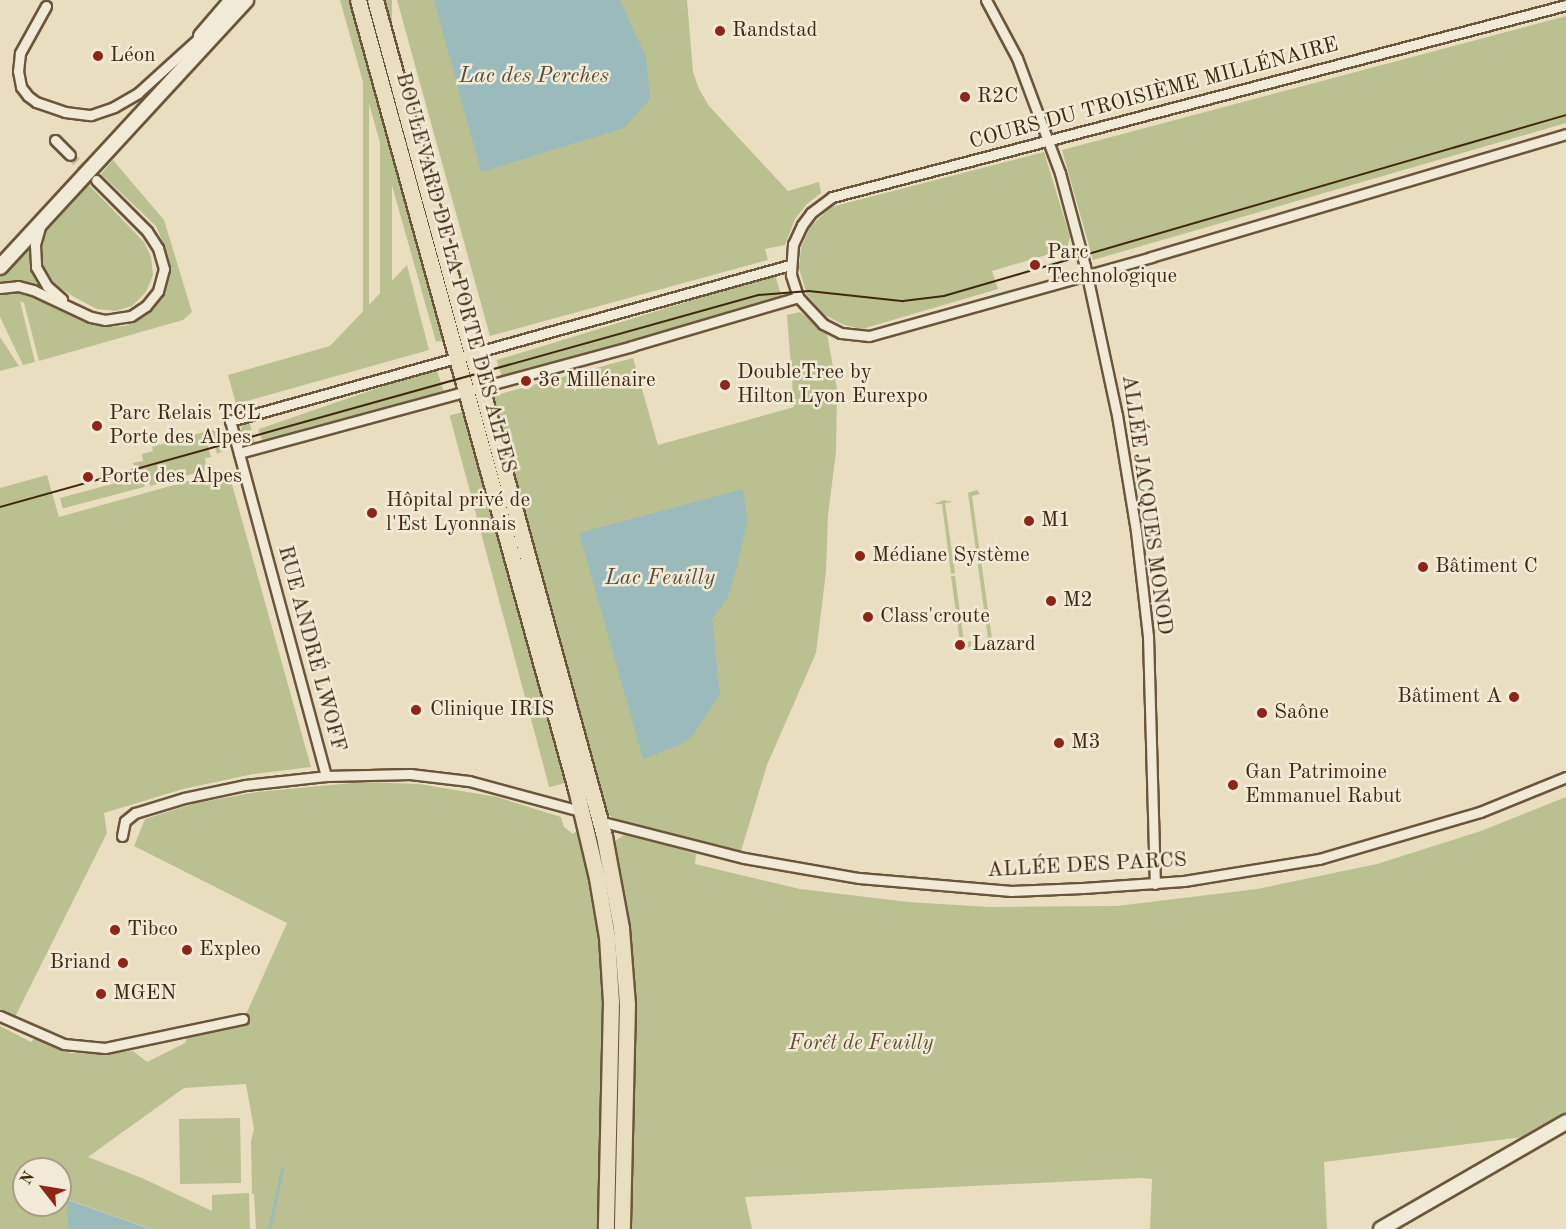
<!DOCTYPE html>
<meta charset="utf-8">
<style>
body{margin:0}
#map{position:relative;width:1566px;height:1229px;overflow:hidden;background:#e9dec0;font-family:"Old Standard TT",serif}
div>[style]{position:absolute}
.green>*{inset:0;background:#bbc090;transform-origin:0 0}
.water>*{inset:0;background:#9bbabc}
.stream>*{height:3px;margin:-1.5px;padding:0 1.5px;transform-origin:1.5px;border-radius:1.5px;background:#9bbabc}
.street-tunnel>*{height:9px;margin-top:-4.5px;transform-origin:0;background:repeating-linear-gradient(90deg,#c7ba9c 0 9px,transparent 0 13.5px)}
.roads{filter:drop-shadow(2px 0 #6a563a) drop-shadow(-2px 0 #6a563a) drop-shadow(0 2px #6a563a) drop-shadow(0 -2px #6a563a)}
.street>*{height:9px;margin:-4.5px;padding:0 4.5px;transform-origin:4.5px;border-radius:4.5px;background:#f1ead6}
.secondary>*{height:14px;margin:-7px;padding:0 7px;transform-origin:7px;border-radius:7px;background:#f1ead6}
.primary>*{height:15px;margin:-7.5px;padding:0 7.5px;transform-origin:7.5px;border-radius:7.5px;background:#e9dec0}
.tram>*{height:1.5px;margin:-0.75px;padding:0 0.75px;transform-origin:0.75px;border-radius:0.75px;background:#40280e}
.dots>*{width:16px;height:16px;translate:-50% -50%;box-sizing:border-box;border:3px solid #f1ead6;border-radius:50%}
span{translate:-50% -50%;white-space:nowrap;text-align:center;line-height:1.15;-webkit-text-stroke:5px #f1ead6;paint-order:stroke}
.poi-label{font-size:21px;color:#40280e}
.left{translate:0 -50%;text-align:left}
.right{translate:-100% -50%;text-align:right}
.street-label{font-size:21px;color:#40280e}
.park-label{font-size:21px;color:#5f4e2e;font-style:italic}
.water-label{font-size:22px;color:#574c3a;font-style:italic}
.north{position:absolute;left:12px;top:1157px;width:60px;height:60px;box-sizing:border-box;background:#f1ead6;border:2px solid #aa9c86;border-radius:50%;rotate:301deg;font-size:16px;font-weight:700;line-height:24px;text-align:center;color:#40280e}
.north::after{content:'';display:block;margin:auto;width:21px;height:27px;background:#8f2418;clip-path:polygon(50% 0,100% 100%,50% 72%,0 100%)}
</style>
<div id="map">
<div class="green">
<i style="clip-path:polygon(340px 0,352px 0,420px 260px,425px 263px,446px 339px,436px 342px)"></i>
<i style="left:363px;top:0;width:6px;height:349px"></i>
<i style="left:380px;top:0;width:12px;height:344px"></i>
<i style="clip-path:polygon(397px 0,687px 0,693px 72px,699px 89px,709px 106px,788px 191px,819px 182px,821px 193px,807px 204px,795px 219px,785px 245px,765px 249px,768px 260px,490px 336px)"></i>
<i style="clip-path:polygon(1566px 16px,1566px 123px,1093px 260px,1062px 150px)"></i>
<i style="clip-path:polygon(1044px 152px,1070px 237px,1067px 249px,992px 271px,998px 289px,862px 329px,844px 325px,825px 315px,807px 295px,799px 268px,801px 248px,810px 227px,831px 207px)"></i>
<i style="clip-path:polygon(113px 160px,164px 220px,192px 312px,183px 320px,39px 361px,24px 303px,20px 301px,35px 362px,23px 365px,0 317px,0 293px,14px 291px,37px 297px,83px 320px,104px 327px,125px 326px,139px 320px,162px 296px,169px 267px,165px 247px,156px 226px,101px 174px)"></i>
<i style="clip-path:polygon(88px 184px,144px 242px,151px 257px,153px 275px,146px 292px,132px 306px,116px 311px,97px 309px,76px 298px,57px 286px,44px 269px,41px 250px,44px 231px)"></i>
<i style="clip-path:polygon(31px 239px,40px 289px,13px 281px,0 284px,0 274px)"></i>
<i style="clip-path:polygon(407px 265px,429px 350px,236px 404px,228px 375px,330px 346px)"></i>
<i style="left:775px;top:275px;width:24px;height:291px;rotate:73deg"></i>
<i style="clip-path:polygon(800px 312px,827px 334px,837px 389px,836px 452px,828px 515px,826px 572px,816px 653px,767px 765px,741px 851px,616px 820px,603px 810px,489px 397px,633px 358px,658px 445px,794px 407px,787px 315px)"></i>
<i style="clip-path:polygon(0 337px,19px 366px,0 371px)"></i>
<i style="left:436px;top:368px;width:24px;height:188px;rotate:71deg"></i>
<i style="left:466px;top:411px;width:385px;height:17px;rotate:75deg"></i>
<i style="clip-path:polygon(249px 420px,255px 444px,244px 442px,240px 433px,243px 424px)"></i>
<i style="clip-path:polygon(215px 430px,223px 433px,226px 442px,223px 451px,217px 454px,211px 430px)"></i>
<i style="clip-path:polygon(204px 432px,211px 457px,205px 458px,206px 465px,213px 464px,213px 468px,150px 486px,146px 469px,135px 471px,133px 463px,143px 461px,142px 454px,153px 451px,152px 447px)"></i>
<i style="clip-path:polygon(228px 470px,311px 767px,253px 774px,183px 789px,104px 813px,107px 833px,13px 1021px,0 1016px,0 488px,47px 475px,59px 517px)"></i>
<i style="left:142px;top:476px;width:11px;height:85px;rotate:75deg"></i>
<i style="clip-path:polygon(977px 490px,980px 494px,972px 496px,993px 646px,1001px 645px,997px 650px,985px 651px,981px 648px,989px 646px,968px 493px)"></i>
<i style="clip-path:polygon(944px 500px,953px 502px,945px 503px,955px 573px,951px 574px,942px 504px,934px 504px)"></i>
<i style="clip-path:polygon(951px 576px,955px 576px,964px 642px,971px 641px,971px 646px,966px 649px,956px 650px,952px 646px,960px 643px)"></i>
<i style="clip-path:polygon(evenodd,363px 782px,419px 784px,497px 797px,561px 817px,564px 827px,573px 834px,575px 832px,599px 838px,620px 964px,621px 1073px,614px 1180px,616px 1229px,256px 1229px,254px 1194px,252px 1194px,251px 1141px,254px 1129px,246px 1084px,184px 1088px,88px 1157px,142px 1178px,212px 1211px,212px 1195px,249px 1193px,250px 1229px,151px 1229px,69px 1200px,67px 1229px,0 1229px,0 1026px,31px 1042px,35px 1038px,70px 1053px,101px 1054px,133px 1051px,147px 1062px,185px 1043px,188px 1034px,243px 1021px,287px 923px,134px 846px,145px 819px,196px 803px,257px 792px,363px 782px,24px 1169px,60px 1169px,60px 1205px,24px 1205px,24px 1169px)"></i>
<i style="clip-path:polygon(1566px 797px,1566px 1114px,1523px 1137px,1324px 1162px,1327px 1229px,1150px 1229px,1152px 1179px,1140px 1178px,745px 1197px,752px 1229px,626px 1229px,629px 1112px,613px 850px,615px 841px,627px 833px,696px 854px,695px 864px,800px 889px,908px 902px,989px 907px,1117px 906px,1257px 889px,1377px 864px,1481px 831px)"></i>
<i style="left:240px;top:1118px;width:65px;height:61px;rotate:89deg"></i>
</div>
<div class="water">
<i style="clip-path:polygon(434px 0,620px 0,646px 57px,650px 99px,624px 128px,481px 172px)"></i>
<i style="clip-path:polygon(743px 489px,747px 521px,738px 563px,727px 599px,712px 619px,720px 695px,693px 735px,682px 744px,643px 759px,579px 533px)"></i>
<i style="clip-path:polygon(68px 1200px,150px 1229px,151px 1229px,67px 1229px)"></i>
</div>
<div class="stream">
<i style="left:269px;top:1229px;width:61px;rotate:-77.8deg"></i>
</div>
<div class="street-tunnel">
<i style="left:70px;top:155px;width:28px;rotate:44deg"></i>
</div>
<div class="roads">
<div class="street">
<i style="left:986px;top:0;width:66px;rotate:61.9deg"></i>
<i style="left:1017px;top:58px;width:123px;rotate:69.5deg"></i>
<i style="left:1060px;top:173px;width:96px;rotate:75deg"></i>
<i style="left:1085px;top:266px;width:152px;rotate:77.9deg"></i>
<i style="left:1117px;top:415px;width:118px;rotate:80.7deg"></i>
<i style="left:1136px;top:531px;width:106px;rotate:83.5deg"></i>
<i style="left:1148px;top:636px;width:248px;rotate:88.4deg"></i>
<i style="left:1566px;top:5px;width:759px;rotate:165.34deg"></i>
<i style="left:832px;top:197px;width:26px;rotate:143deg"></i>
<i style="left:811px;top:213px;width:15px;rotate:127deg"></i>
<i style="left:802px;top:225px;width:21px;rotate:115deg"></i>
<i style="left:793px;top:244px;width:31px;rotate:94deg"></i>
<i style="left:791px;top:275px;width:23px;rotate:72deg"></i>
<i style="left:798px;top:297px;width:37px;rotate:47deg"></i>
<i style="left:823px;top:324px;width:20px;rotate:27deg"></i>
<i style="left:841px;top:333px;width:28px;rotate:6deg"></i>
<i style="left:869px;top:336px;width:293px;rotate:-15.6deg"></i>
<i style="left:1151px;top:257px;width:433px;rotate:-16.5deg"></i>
<i style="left:46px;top:6px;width:54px;rotate:119deg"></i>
<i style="left:20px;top:53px;width:18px;rotate:96deg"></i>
<i style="left:18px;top:71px;width:16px;rotate:79deg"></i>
<i style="left:21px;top:87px;width:11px;rotate:52deg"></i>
<i style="left:28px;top:96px;width:10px;rotate:37deg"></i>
<i style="left:36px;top:102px;width:31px;rotate:19deg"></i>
<i style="left:65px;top:112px;width:26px;rotate:7deg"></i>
<i style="left:91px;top:115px;width:24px;rotate:-19deg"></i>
<i style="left:114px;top:107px;width:28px;rotate:-30deg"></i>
<i style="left:138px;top:93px;width:86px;rotate:-42.2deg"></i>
<i style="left:55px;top:140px;width:21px;rotate:45deg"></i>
<i style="left:40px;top:227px;width:19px;rotate:106deg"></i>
<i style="left:35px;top:245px;width:22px;rotate:87deg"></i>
<i style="left:36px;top:267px;width:22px;rotate:60deg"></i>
<i style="left:47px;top:286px;width:20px;rotate:41deg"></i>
<i style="left:0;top:288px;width:18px;rotate:-6deg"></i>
<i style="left:18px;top:286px;width:16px;rotate:15deg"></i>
<i style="left:33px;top:290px;width:64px;rotate:25deg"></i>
<i style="left:91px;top:317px;width:14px;rotate:12deg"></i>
<i style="left:105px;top:320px;width:26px;rotate:-9deg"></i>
<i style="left:131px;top:316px;width:18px;rotate:-34deg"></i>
<i style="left:146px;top:306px;width:19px;rotate:-51deg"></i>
<i style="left:158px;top:291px;width:23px;rotate:-75deg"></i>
<i style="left:164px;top:269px;width:22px;rotate:-106deg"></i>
<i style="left:158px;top:248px;width:20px;rotate:-123deg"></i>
<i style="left:147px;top:231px;width:72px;rotate:-135deg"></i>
<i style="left:239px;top:453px;width:407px;rotate:-15.2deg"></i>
<i style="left:632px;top:346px;width:173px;rotate:-16.4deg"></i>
<i style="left:326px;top:776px;width:368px;rotate:-105.1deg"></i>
<i style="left:230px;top:421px;width:581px;rotate:-15.57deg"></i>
<i style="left:599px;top:821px;width:150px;rotate:14.3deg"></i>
<i style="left:744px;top:858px;width:117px;rotate:9.9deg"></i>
<i style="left:859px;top:878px;width:153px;rotate:4.9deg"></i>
<i style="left:1011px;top:891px;width:72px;rotate:-2.4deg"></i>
<i style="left:1083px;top:888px;width:101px;rotate:-4deg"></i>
<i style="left:1184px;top:881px;width:137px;rotate:-9.3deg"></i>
<i style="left:1319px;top:859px;width:168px;rotate:-16.3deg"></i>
<i style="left:1480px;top:812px;width:93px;rotate:-22.1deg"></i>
<i style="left:122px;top:836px;width:15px;rotate:-79deg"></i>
<i style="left:125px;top:821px;width:13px;rotate:-39deg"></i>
<i style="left:135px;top:813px;width:51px;rotate:-17deg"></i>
<i style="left:184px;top:798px;width:62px;rotate:-12deg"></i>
<i style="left:245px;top:785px;width:81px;rotate:-6.3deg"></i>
<i style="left:326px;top:776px;width:84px;rotate:-1.4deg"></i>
<i style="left:410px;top:774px;width:59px;rotate:6.8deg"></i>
<i style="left:469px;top:781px;width:119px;rotate:15.1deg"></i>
<i style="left:0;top:1016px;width:70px;rotate:23.6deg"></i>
<i style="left:64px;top:1044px;width:41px;rotate:5.6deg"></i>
<i style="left:105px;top:1048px;width:141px;rotate:-11.9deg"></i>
</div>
<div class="secondary">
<i style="left:201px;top:36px;width:48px;rotate:-49.3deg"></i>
<i style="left:0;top:267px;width:363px;rotate:-47.3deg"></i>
<i style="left:1381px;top:1229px;width:214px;rotate:-30deg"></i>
</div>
<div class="primary">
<i style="left:358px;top:0;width:819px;rotate:74.55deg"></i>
<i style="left:576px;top:789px;width:91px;rotate:76.7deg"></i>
<i style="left:597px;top:878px;width:60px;rotate:80.4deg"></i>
<i style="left:607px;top:937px;width:65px;rotate:86.5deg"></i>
<i style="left:611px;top:1002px;width:227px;rotate:91.3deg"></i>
<i style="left:375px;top:0;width:867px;rotate:74.68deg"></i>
<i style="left:604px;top:836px;width:94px;rotate:79.5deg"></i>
<i style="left:621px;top:928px;width:76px;rotate:85.5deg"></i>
<i style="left:627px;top:1004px;width:225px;rotate:91.3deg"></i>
</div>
</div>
<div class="tram">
<i style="left:0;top:507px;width:788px;rotate:-15.61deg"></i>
<i style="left:759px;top:295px;width:50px;rotate:-4.6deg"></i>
<i style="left:809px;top:291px;width:95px;rotate:6.1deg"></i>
<i style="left:903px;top:301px;width:41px;rotate:-7deg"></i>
<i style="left:944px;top:296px;width:648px;rotate:-16.22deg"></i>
</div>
<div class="dots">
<i style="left:720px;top:31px;background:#8f2418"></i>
<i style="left:98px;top:56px;background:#8f2418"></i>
<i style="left:965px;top:97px;background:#8f2418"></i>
<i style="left:1035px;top:265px;background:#8f2418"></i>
<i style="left:526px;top:381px;background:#8f2418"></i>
<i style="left:725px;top:385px;background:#8f2418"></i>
<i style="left:97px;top:426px;background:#8f2418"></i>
<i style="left:88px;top:477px;background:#8f2418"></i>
<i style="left:372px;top:513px;background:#8f2418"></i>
<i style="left:1029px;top:521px;background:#8f2418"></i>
<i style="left:860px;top:556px;background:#8f2418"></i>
<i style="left:1423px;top:567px;background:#8f2418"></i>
<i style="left:1051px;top:601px;background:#8f2418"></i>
<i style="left:868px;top:617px;background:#8f2418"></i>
<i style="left:960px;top:645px;background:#8f2418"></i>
<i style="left:1514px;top:697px;background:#8f2418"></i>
<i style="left:416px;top:710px;background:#8f2418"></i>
<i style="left:1262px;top:713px;background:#8f2418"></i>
<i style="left:1059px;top:743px;background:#8f2418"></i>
<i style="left:1233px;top:785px;background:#8f2418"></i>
<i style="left:115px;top:930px;background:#8f2418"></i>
<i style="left:187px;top:950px;background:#8f2418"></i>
<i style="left:123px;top:963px;background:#8f2418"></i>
<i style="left:101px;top:994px;background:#8f2418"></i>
</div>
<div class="poi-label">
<span class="left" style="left:732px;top:31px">Randstad</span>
<span class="left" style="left:110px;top:56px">Léon</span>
<span class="left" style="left:977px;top:97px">R2C</span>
<span class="left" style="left:1047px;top:265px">Parc<br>Technologique</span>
<span class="left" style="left:737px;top:385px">DoubleTree by<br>Hilton Lyon Eurexpo</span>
<span class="left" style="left:538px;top:381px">3e Millénaire</span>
<span class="left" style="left:109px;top:426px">Parc Relais TCL<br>Porte des Alpes</span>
<span class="left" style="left:100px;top:477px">Porte des Alpes</span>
<span class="left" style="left:386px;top:513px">Hôpital privé de<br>l'Est Lyonnais</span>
<span class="left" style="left:1041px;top:521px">M1</span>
<span class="left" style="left:872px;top:556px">Médiane Système</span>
<span class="left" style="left:1435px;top:567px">Bâtiment C</span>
<span class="left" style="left:1063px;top:601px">M2</span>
<span class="left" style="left:880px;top:617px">Class'croute</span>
<span class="left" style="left:972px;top:645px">Lazard</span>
<span class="right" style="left:1502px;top:697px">Bâtiment A</span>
<span class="left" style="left:430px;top:710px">Clinique IRIS</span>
<span class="left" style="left:1274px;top:713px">Saône</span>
<span class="left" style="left:1071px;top:743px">M3</span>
<span class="left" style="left:1245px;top:785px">Gan Patrimoine<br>Emmanuel Rabut</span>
<span class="left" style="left:127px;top:930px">Tibco</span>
<span class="left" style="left:199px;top:950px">Expleo</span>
<span class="right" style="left:111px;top:963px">Briand</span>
<span class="left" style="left:113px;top:994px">MGEN</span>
</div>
<div class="street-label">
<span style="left:1154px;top:94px;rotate:-15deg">COURS DU TROISIÈME MILLÉNAIRE</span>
<span style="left:455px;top:273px;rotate:75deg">BOULEVARD DE LA PORTE DES ALPES</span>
<span style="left:1146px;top:505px;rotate:82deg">ALLÉE JACQUES MONOD</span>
<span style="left:311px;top:649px;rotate:75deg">RUE ANDRÉ LWOFF</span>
<span style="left:1087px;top:866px;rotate:-3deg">ALLÉE DES PARCS</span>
</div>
<div class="park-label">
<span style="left:861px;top:1044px">Forêt de Feuilly</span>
</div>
<div class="water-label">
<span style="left:534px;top:77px">Lac des Perches</span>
<span style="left:660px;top:579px">Lac Feuilly</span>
</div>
<div class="north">N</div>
</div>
